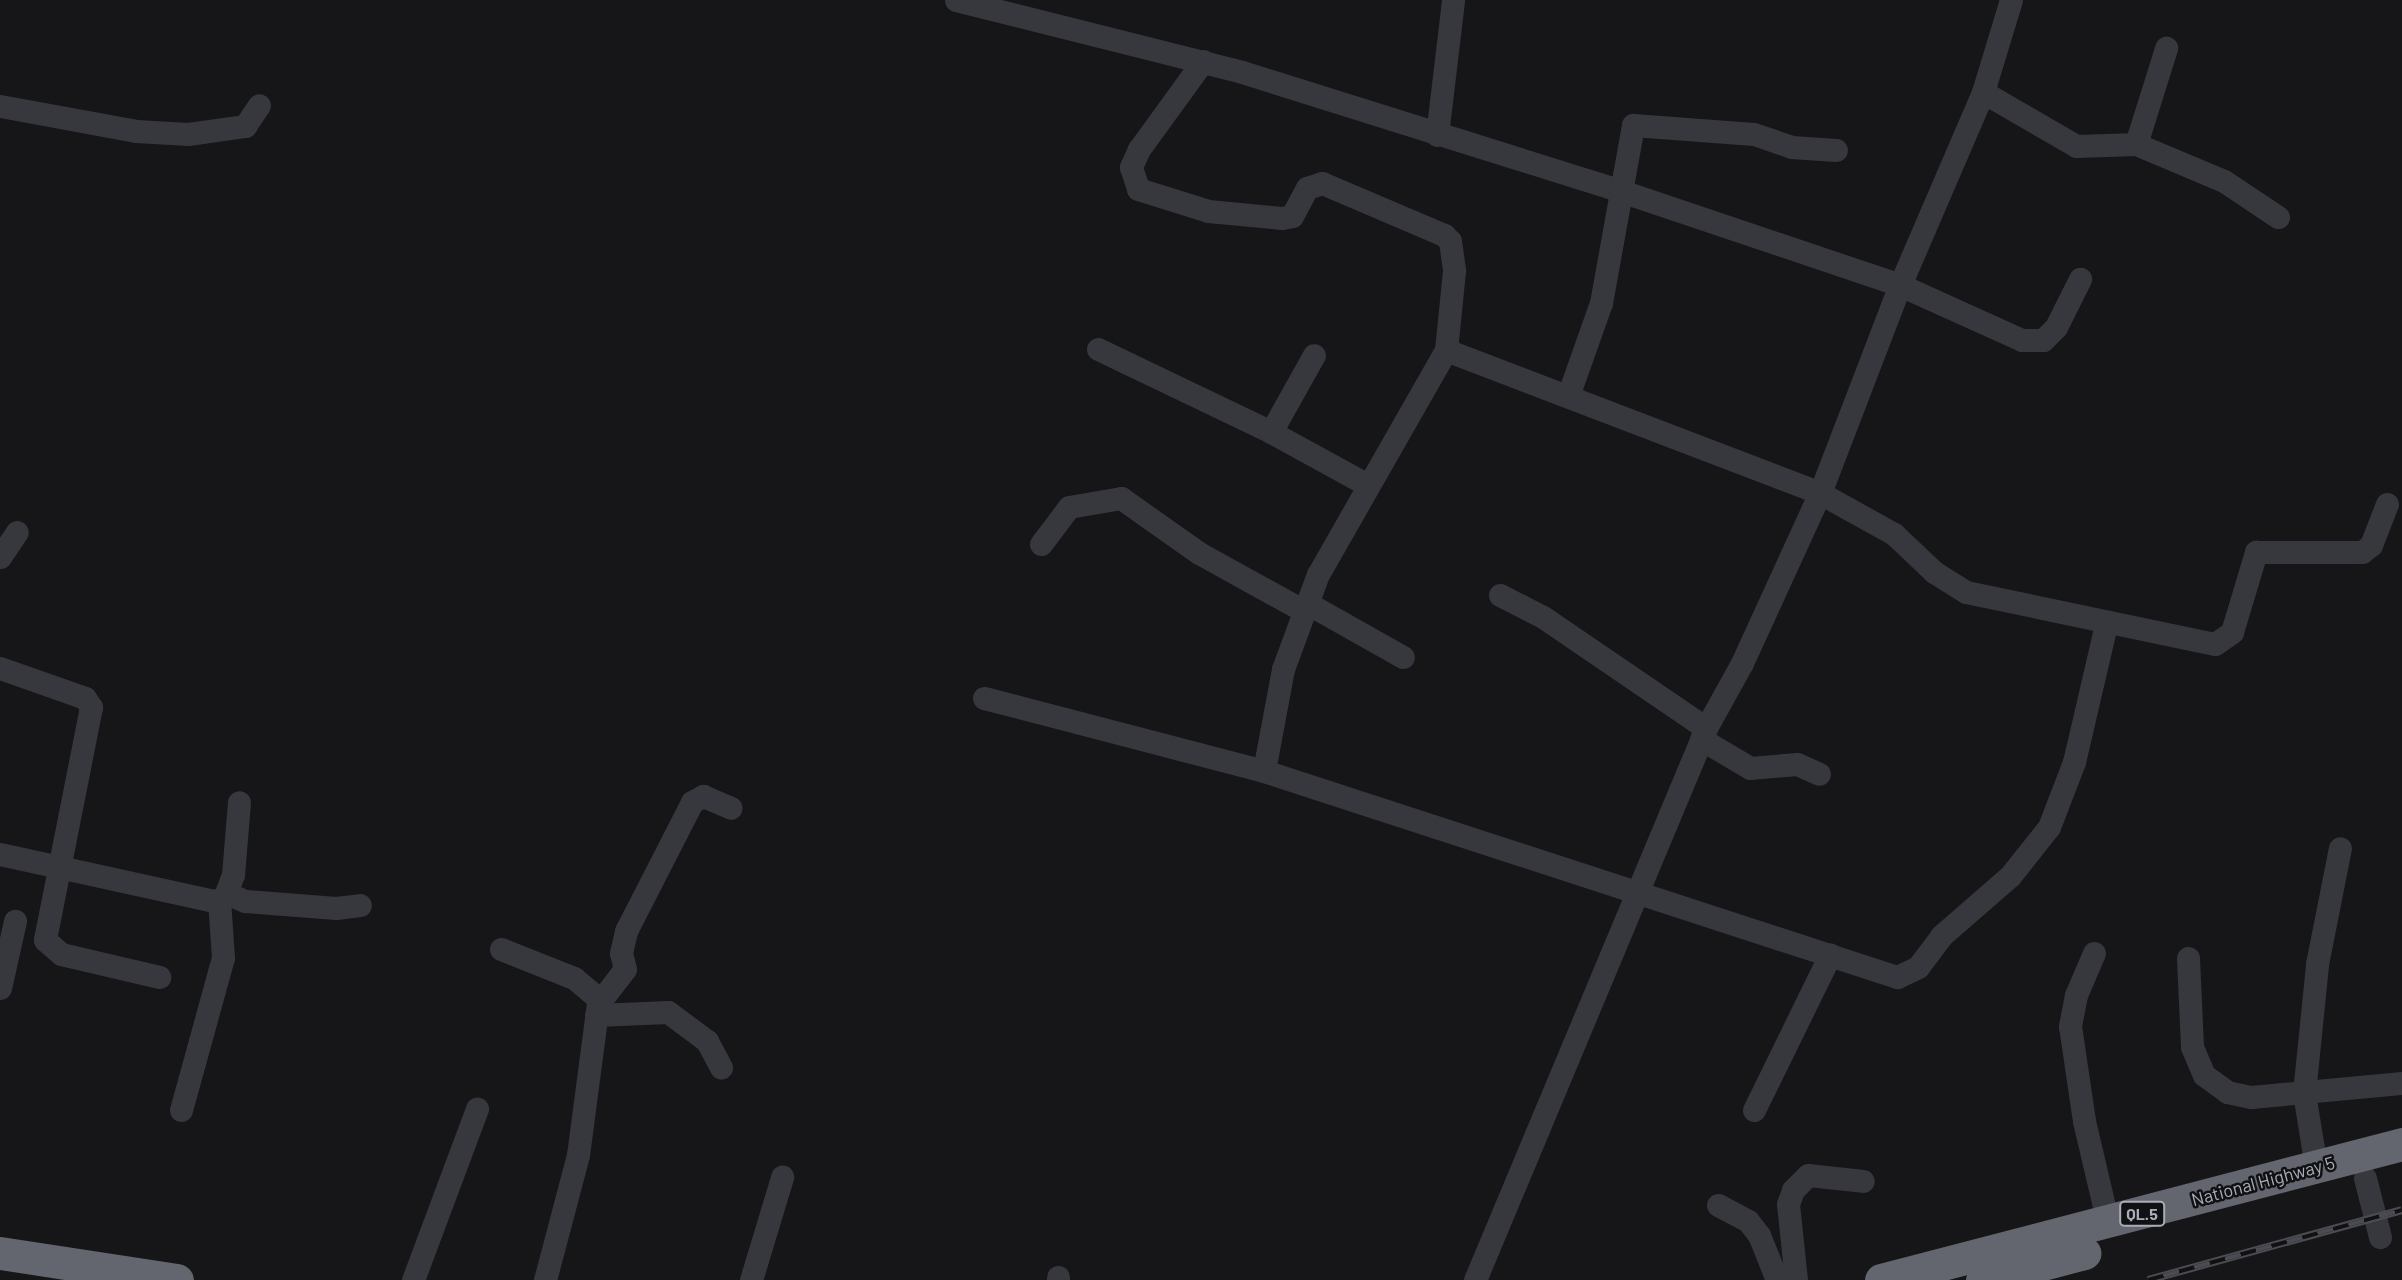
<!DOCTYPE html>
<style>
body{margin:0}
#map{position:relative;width:2402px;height:1280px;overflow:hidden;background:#161618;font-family:Barlow,sans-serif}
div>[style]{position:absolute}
.minor>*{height:23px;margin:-11.5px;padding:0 11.5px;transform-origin:11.5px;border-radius:11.5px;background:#37383d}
.highway>*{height:33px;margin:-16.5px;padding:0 16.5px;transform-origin:16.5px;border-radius:16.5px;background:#63666e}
.rail>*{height:8px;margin-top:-4px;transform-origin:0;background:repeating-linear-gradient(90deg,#111113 0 16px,#4a4c52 0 32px);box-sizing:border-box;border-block:2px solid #4a4c52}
span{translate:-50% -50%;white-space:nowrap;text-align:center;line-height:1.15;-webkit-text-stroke:5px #111113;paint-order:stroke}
.shield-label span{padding:2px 5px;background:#111113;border:2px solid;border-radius:5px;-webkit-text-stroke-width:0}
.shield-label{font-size:16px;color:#a8adb8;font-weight:700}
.street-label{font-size:18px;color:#a8adb8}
</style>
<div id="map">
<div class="minor">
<i style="left:956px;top:0;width:295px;rotate:14.1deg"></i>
<i style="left:1242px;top:72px;width:397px;rotate:17.4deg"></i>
<i style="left:1621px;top:191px;width:294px;rotate:18.6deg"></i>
<i style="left:1900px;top:285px;width:134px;rotate:24.3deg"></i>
<i style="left:2022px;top:340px;width:21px"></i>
<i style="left:2043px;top:340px;width:18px;rotate:-45deg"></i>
<i style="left:2056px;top:327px;width:54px;rotate:-63.4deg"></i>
<i style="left:1203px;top:61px;width:109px;rotate:126deg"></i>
<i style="left:1139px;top:149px;width:20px;rotate:114deg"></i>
<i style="left:1131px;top:167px;width:23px;rotate:72deg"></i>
<i style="left:1138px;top:189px;width:73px;rotate:17.4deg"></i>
<i style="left:1208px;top:211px;width:74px;rotate:5.4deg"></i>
<i style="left:1282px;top:218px;width:10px;rotate:-11deg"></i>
<i style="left:1292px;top:216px;width:32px;rotate:-62deg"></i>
<i style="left:1307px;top:188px;width:16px;rotate:-18deg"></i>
<i style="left:1322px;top:183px;width:133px;rotate:23.1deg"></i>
<i style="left:1444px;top:235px;width:8px;rotate:45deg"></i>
<i style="left:1450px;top:241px;width:30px;rotate:82deg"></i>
<i style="left:1454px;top:271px;width:79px;rotate:95.8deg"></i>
<i style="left:1446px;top:350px;width:258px;rotate:119.7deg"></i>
<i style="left:1318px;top:574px;width:101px;rotate:110.2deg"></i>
<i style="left:1283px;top:669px;width:104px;rotate:100.6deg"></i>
<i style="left:1983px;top:92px;width:108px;rotate:30.1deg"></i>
<i style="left:2076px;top:146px;width:60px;rotate:-1.9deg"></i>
<i style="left:2136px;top:144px;width:95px;rotate:22.8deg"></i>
<i style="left:2224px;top:181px;width:65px;rotate:33.7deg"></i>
<i style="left:0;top:106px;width:138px;rotate:10.4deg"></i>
<i style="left:136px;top:131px;width:52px;rotate:3.3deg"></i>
<i style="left:188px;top:134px;width:58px;rotate:-8deg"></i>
<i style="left:245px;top:126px;width:25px;rotate:-56deg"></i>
<i style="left:1437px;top:135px;width:136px;rotate:-83.2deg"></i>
<i style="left:2136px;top:144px;width:101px;rotate:-72.6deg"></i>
<i style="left:1098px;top:349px;width:192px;rotate:25.6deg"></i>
<i style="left:1271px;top:432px;width:111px;rotate:28.7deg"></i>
<i style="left:1446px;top:350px;width:400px;rotate:20.9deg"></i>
<i style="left:1820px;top:493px;width:85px;rotate:29deg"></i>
<i style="left:1894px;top:534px;width:55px;rotate:43.5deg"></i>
<i style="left:1934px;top:572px;width:38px;rotate:32deg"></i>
<i style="left:1966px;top:592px;width:254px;rotate:11.8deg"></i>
<i style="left:2215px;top:644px;width:21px;rotate:-35deg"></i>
<i style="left:2232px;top:632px;width:84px;rotate:-73.3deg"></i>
<i style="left:2256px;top:552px;width:106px"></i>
<i style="left:2362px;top:552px;width:11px;rotate:-38deg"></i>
<i style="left:2371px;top:545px;width:44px;rotate:-68.7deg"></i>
<i style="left:1568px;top:396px;width:99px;rotate:-70.5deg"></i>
<i style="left:1601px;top:303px;width:181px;rotate:-79.8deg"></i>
<i style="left:1633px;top:125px;width:121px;rotate:4.3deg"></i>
<i style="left:1754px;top:134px;width:39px;rotate:19deg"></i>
<i style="left:1791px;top:147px;width:45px;rotate:3.8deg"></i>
<i style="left:1271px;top:432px;width:88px;rotate:-60.8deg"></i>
<i style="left:1041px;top:544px;width:46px;rotate:-52.9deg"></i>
<i style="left:1069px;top:507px;width:53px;rotate:-9.8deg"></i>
<i style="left:1121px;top:498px;width:95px;rotate:35.2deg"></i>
<i style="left:1199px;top:553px;width:120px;rotate:28.9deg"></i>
<i style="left:0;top:557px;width:30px;rotate:-56deg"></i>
<i style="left:1500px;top:595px;width:48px;rotate:27.1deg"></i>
<i style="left:1543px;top:617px;width:197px;rotate:34.3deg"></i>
<i style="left:1307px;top:603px;width:110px;rotate:29.4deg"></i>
<i style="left:0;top:668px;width:90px;rotate:19.4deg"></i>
<i style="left:85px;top:698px;width:11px;rotate:56deg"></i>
<i style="left:91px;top:707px;width:237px;rotate:101.2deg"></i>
<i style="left:45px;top:940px;width:21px;rotate:41deg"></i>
<i style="left:61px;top:954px;width:101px;rotate:13.2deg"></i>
<i style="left:984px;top:698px;width:289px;rotate:14.6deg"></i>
<i style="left:1264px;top:771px;width:666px;rotate:18.03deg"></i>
<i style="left:1897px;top:977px;width:23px;rotate:-25deg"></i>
<i style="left:1918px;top:967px;width:39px;rotate:-53deg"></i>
<i style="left:1941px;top:936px;width:91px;rotate:-41deg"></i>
<i style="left:2010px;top:876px;width:63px;rotate:-51.5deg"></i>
<i style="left:2049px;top:827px;width:70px;rotate:-69deg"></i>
<i style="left:2074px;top:762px;width:142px;rotate:-76.9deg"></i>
<i style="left:1701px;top:739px;width:57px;rotate:30.6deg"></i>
<i style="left:1750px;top:768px;width:47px;rotate:-4.9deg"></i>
<i style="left:1797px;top:764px;width:24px;rotate:24deg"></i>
<i style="left:0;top:854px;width:218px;rotate:12.4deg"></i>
<i style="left:213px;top:901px;width:11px;rotate:-15deg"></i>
<i style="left:224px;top:898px;width:25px;rotate:-69deg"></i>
<i style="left:233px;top:875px;width:73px;rotate:-85.3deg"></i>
<i style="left:227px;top:893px;width:20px;rotate:24deg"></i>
<i style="left:245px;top:901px;width:91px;rotate:4.4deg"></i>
<i style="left:336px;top:908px;width:24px;rotate:-7deg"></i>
<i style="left:501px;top:949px;width:79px;rotate:21.7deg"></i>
<i style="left:574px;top:978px;width:34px;rotate:40deg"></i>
<i style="left:2094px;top:953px;width:46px;rotate:113.2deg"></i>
<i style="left:2076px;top:995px;width:32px;rotate:101deg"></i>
<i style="left:2070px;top:1026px;width:96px;rotate:81.6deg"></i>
<i style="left:2084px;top:1121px;width:105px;rotate:76.8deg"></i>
<i style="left:2188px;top:958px;width:89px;rotate:87.4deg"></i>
<i style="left:2192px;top:1047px;width:30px;rotate:67deg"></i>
<i style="left:2204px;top:1075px;width:29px;rotate:36deg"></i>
<i style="left:2227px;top:1092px;width:25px;rotate:12deg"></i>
<i style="left:2251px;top:1097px;width:152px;rotate:-5.3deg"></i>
<i style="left:0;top:988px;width:69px;rotate:-77.4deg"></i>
<i style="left:596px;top:1015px;width:72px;rotate:-2.4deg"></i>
<i style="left:668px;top:1012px;width:49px;rotate:36.6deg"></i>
<i style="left:707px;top:1041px;width:30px;rotate:62deg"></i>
<i style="left:181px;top:1110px;width:158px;rotate:-74.6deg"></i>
<i style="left:223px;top:958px;width:58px;rotate:-93.9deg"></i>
<i style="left:1754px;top:1110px;width:173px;rotate:-63.9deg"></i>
<i style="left:2316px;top:1167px;width:75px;rotate:-99.2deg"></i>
<i style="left:2304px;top:1093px;width:130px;rotate:-84.2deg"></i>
<i style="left:2317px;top:964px;width:118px;rotate:-78.8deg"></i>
<i style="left:2365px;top:1178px;width:61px;rotate:75.7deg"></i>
<i style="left:1718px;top:1205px;width:34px;rotate:28deg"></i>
<i style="left:1748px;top:1221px;width:18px;rotate:52deg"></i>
<i style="left:1759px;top:1235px;width:48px;rotate:68.2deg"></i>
<i style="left:413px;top:1280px;width:183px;rotate:-69.5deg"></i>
<i style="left:545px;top:1280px;width:129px;rotate:-75.2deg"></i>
<i style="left:578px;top:1155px;width:152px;rotate:-82.5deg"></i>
<i style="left:598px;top:1004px;width:44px;rotate:-52.4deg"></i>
<i style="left:625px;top:969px;width:16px;rotate:-104deg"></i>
<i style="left:621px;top:953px;width:23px;rotate:-77deg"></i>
<i style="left:626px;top:931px;width:145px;rotate:-62.9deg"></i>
<i style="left:692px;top:802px;width:13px;rotate:-29deg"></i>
<i style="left:703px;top:796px;width:30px;rotate:23deg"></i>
<i style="left:751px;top:1280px;width:108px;rotate:-73.2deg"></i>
<i style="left:1058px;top:1280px;width:3px;rotate:-90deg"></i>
<i style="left:1475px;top:1280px;width:598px;rotate:-67.29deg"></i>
<i style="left:1706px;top:728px;width:74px;rotate:-61deg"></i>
<i style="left:1742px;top:663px;width:187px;rotate:-65.4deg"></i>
<i style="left:1820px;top:493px;width:223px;rotate:-69deg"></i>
<i style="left:1900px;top:285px;width:210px;rotate:-66.7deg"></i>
<i style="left:1983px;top:92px;width:96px;rotate:-73.1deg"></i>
<i style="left:1796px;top:1280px;width:76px;rotate:-96deg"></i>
<i style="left:1788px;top:1204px;width:15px;rotate:-70deg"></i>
<i style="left:1793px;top:1190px;width:21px;rotate:-45deg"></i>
<i style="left:1808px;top:1175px;width:55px;rotate:6.2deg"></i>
</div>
<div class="highway">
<i style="left:0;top:1253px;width:179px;rotate:8.7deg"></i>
<i style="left:1881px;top:1280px;width:538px;rotate:-14.63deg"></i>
<i style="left:1982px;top:1280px;width:106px;rotate:-14.8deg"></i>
</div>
<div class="rail">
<i style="left:2148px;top:1280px;width:263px;rotate:-15.4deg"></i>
</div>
<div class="shield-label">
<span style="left:2142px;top:1214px">QL.5</span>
</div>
<div class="street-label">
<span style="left:2263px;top:1181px;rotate:-15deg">National Highway 5</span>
</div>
</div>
